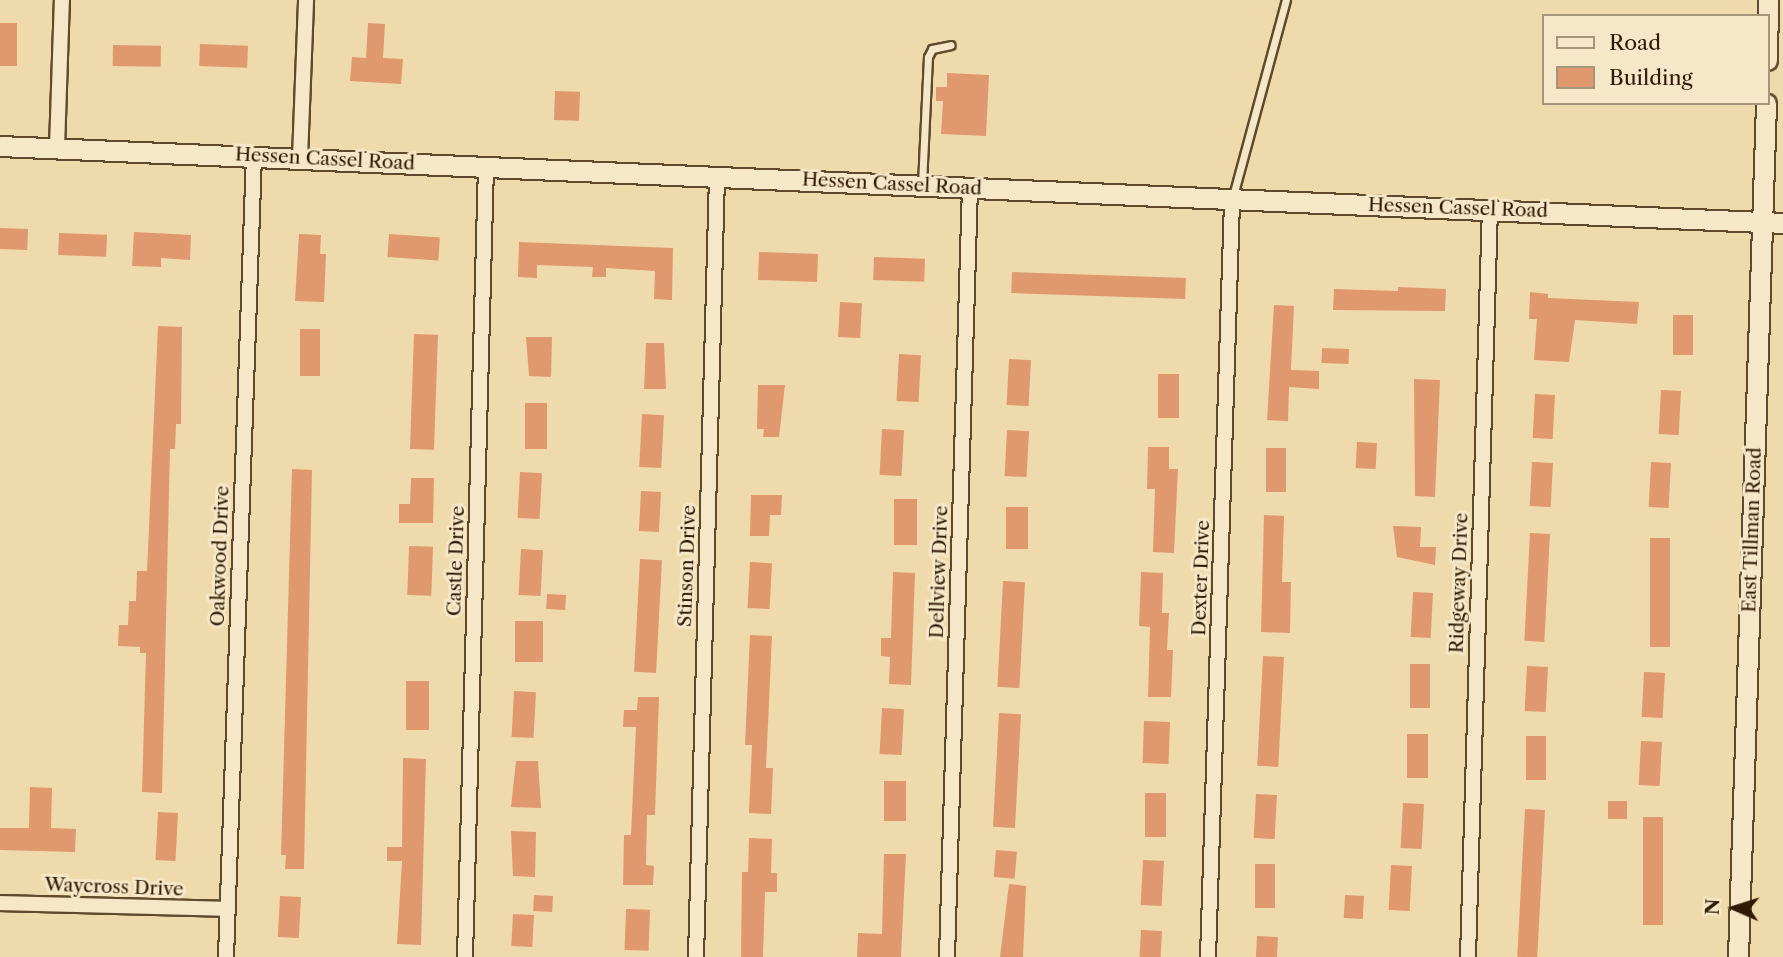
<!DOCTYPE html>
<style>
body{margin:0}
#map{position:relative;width:1783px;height:957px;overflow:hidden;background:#efdaab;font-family:"Libre Caslon Text",serif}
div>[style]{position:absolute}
.building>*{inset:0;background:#e0996e;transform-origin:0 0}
.roads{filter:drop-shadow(2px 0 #604a2e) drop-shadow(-2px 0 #604a2e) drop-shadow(0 2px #604a2e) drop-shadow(0 -2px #604a2e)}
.lane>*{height:7px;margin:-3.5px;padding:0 3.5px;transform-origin:3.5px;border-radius:3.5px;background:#f5e7c8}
.street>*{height:14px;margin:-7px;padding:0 7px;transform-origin:7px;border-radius:7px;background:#f5e7c8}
.secondary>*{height:19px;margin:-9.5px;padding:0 9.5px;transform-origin:9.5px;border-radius:9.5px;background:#f5e7c8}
span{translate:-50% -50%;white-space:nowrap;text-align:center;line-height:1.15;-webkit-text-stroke:6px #f5e7c8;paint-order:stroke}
.street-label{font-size:19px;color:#311a05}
.legend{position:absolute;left:1542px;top:14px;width:228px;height:91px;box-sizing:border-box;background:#f5e7c8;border:2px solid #a7957a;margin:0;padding:9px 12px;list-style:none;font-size:21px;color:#311a05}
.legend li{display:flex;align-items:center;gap:14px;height:35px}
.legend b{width:35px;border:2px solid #a7957a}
.north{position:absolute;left:1699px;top:873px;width:70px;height:70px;-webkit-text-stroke:5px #f5e7c8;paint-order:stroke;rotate:273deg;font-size:19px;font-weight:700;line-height:28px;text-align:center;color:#311a05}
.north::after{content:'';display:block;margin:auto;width:24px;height:32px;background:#311a05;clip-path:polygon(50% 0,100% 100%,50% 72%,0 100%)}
</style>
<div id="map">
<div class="building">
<i style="left:0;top:23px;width:17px;height:43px"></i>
<i style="clip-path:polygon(368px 23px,385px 24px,383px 58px,403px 59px,401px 84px,350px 81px,352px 57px,366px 58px)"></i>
<i style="left:200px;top:44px;width:48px;height:22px;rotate:2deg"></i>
<i style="left:113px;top:45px;width:48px;height:21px;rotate:1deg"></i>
<i style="clip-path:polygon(947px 73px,989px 75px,986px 136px,941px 134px,943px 101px,936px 101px,936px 87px,947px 87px)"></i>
<i style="left:555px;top:91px;width:25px;height:29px;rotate:2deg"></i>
<i style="left:0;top:228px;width:28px;height:21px;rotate:2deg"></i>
<i style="clip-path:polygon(134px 232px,191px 235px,190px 260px,161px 258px,161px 267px,132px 266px)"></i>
<i style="left:59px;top:233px;width:48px;height:22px;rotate:2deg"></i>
<i style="clip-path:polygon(299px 234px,321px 235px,320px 254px,326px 254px,324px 302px,295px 301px)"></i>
<i style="left:389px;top:234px;width:51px;height:23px;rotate:4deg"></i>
<i style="clip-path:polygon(519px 242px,673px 248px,672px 300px,654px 299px,655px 271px,606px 268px,606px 277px,592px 277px,593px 267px,537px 265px,537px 278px,518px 277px)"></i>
<i style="left:759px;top:252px;width:59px;height:28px;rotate:2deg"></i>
<i style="left:874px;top:257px;width:51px;height:23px;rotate:2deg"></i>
<i style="left:1012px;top:272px;width:174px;height:21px;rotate:2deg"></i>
<i style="clip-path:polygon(1398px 287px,1446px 289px,1445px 311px,1333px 310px,1334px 289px,1398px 291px)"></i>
<i style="clip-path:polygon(1530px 292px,1548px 294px,1548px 298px,1639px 302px,1637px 324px,1575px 320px,1569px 362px,1534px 360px,1537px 319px,1529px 319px)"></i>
<i style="left:840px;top:302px;width:22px;height:35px;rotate:3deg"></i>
<i style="clip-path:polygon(1274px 305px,1294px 306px,1291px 370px,1319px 371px,1319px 389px,1289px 387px,1288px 421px,1267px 420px)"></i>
<i style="left:1673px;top:315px;width:20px;height:40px"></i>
<i style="clip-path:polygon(158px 326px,182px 327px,181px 424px,176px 424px,175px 449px,170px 449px,162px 793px,142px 792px,146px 653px,140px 653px,140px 647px,118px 646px,119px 625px,128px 625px,129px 601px,136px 601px,137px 571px,147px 571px)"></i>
<i style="left:300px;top:329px;width:20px;height:47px"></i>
<i style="left:414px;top:334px;width:24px;height:115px;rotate:2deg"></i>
<i style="clip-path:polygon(526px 337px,552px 337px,551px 377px,529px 376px)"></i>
<i style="clip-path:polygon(646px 343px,664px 343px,666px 389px,644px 389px)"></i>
<i style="left:1322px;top:348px;width:27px;height:15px;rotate:2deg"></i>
<i style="left:899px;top:354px;width:22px;height:47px;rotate:3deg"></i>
<i style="left:1009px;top:359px;width:22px;height:46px;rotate:3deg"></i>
<i style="left:1158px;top:374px;width:21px;height:44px"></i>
<i style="clip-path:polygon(1414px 379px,1440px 380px,1435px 497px,1415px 496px)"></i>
<i style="clip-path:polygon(758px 385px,785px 385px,779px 437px,763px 437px,764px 429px,757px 429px)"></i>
<i style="left:1661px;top:390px;width:20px;height:44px;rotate:3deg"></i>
<i style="left:1535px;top:394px;width:20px;height:44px;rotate:3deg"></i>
<i style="left:525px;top:403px;width:22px;height:46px"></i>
<i style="left:642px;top:414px;width:22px;height:53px;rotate:3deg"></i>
<i style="left:882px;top:429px;width:22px;height:46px;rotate:3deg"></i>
<i style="left:1007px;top:430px;width:22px;height:46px;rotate:3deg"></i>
<i style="left:1357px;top:442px;width:20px;height:26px;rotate:3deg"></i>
<i style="clip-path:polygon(1148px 447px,1169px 447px,1169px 469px,1178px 469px,1174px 553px,1153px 552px,1155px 489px,1147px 489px)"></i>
<i style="left:1266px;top:448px;width:20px;height:44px"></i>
<i style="left:1532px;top:462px;width:21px;height:44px;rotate:3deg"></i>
<i style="left:1651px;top:462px;width:20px;height:45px;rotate:3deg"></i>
<i style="clip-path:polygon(292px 469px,312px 470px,304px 869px,285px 869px,286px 855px,281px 855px)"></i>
<i style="left:520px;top:472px;width:22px;height:46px;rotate:3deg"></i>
<i style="clip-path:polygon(411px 478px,434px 478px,433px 523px,399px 523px,399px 504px,410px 504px)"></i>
<i style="left:641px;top:491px;width:20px;height:40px;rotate:3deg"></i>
<i style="clip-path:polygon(751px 495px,782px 495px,781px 515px,770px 515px,769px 536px,750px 536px)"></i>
<i style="left:894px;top:499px;width:23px;height:46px"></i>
<i style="left:1006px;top:507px;width:22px;height:42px"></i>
<i style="clip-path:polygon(1264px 515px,1284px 516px,1282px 582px,1291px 582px,1290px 633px,1261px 632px)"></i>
<i style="clip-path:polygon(1393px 526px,1421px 527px,1420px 547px,1436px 547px,1435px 565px,1397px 557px)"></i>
<i style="left:1530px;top:533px;width:20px;height:108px;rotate:3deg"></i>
<i style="left:1650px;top:538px;width:20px;height:109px"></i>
<i style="left:409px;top:546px;width:24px;height:49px;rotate:2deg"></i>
<i style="left:521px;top:549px;width:22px;height:46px;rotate:3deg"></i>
<i style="left:640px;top:559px;width:22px;height:113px;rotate:3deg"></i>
<i style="left:750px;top:562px;width:22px;height:46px;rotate:3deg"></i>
<i style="clip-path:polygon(893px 572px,915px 573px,911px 685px,889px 684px,890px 657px,881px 656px,881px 638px,891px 638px)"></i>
<i style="clip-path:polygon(1141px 572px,1163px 573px,1162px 613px,1169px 613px,1167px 650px,1173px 650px,1171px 697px,1148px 697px,1150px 627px,1139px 626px)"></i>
<i style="left:1003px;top:581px;width:22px;height:106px;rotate:3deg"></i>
<i style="left:1413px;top:592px;width:20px;height:45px;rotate:3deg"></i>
<i style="left:547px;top:594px;width:19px;height:15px;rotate:3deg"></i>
<i style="left:515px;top:621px;width:28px;height:41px"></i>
<i style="clip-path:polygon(750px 635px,772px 636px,766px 768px,773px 768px,771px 814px,749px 813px,752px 745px,745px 745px)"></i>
<i style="left:1263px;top:656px;width:21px;height:110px;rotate:3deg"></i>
<i style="left:1410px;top:664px;width:20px;height:44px"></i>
<i style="left:1527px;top:666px;width:21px;height:45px;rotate:3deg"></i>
<i style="left:1644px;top:672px;width:21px;height:45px;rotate:3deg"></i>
<i style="left:406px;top:681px;width:23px;height:49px"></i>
<i style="left:514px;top:691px;width:22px;height:46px;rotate:3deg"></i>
<i style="clip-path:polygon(638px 697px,659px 697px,655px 815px,647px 815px,646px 865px,654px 866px,653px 885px,623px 885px,624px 835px,631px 835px,636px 727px,623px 727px,624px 710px,637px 710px)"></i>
<i style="left:882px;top:708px;width:22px;height:46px;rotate:3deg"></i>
<i style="left:999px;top:713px;width:22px;height:114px;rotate:3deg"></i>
<i style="left:1144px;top:721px;width:26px;height:42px;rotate:2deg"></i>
<i style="left:1407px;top:734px;width:21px;height:44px"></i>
<i style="left:1526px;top:736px;width:20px;height:44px"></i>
<i style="left:1641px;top:741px;width:21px;height:44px;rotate:3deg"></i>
<i style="clip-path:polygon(403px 758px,426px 759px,421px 945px,397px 944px,402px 861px,387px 861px,387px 847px,402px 847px)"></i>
<i style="clip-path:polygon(516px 761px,538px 761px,541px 808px,511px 807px)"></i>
<i style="left:884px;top:781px;width:22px;height:40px"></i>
<i style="clip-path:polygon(30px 787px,52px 788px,51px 828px,76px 829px,75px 852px,0 850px,0 828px,29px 828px)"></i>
<i style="left:1145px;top:793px;width:21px;height:44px"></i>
<i style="left:1256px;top:794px;width:21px;height:44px;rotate:3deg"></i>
<i style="left:1608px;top:801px;width:19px;height:18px"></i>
<i style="left:1403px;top:803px;width:21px;height:45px;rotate:3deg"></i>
<i style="left:1525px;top:809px;width:20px;height:148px;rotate:3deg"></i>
<i style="left:158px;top:812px;width:20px;height:48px;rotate:3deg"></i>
<i style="left:1643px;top:817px;width:20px;height:108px"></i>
<i style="clip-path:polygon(511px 831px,536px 832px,535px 877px,513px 876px)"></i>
<i style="clip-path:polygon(749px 838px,772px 839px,771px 873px,777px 873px,777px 892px,765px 892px,763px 957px,741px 957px,742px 872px,748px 872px)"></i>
<i style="left:996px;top:850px;width:21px;height:27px;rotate:5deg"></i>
<i style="clip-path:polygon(884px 854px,906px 854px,901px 957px,857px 957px,858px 933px,882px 934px)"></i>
<i style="left:1143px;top:860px;width:21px;height:45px;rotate:3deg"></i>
<i style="left:1255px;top:864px;width:20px;height:44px"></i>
<i style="left:1391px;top:865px;width:21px;height:45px;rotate:3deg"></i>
<i style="clip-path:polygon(1009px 884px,1026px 886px,1023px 957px,1000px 957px)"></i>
<i style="left:534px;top:895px;width:19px;height:16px;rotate:3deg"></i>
<i style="left:1345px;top:895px;width:19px;height:23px;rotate:3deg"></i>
<i style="left:280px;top:896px;width:21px;height:41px;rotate:3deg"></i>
<i style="left:626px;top:909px;width:24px;height:41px;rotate:2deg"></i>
<i style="left:513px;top:914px;width:21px;height:32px;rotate:3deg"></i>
<i style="left:1141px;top:930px;width:21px;height:27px;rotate:3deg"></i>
<i style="left:1257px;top:936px;width:21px;height:21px;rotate:3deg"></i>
</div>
<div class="roads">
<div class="lane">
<i style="left:922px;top:184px;width:127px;rotate:-87.3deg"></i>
<i style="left:928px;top:57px;width:9px;rotate:-63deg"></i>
<i style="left:932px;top:49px;width:19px;rotate:-12deg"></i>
<i style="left:1233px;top:196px;width:203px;rotate:-74.9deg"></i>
</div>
<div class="street">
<i style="left:57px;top:148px;width:148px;rotate:-88.1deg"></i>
<i style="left:300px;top:158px;width:158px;rotate:-87.8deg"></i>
<i style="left:0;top:903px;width:226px;rotate:1.5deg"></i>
<i style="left:226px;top:957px;width:801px;rotate:-88deg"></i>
<i style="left:465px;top:957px;width:791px;rotate:-88.48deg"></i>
<i style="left:696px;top:957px;width:780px;rotate:-88.46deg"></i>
<i style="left:947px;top:957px;width:770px;rotate:-88.29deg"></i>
<i style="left:1208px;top:957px;width:757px;rotate:-88.18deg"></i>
<i style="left:1468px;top:957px;width:748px;rotate:-88.32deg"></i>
</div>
<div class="secondary">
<i style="left:1767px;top:60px;width:60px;rotate:-89deg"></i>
<i style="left:0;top:146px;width:1785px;rotate:2.47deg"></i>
<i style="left:1738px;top:957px;width:854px;rotate:-88.12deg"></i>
</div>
</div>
<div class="street-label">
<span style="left:325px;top:159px;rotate:3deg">Hessen Cassel Road</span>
<span style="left:892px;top:184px;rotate:3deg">Hessen Cassel Road</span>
<span style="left:1458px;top:208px;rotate:2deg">Hessen Cassel Road</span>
<span style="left:1752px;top:530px;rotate:-88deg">East Tillman Road</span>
<span style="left:220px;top:556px;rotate:-88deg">Oakwood Drive</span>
<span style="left:456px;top:561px;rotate:-88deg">Castle Drive</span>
<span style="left:687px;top:566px;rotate:-88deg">Stinson Drive</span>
<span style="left:939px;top:572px;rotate:-88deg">Dellview Drive</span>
<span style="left:1201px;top:578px;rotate:-88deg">Dexter Drive</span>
<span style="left:1459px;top:583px;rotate:-88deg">Ridgeway Drive</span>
<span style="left:114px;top:887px;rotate:2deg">Waycross Drive</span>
</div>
<ul class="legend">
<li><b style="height:9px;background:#f5e7c8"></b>Road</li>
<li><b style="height:19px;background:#e0996e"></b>Building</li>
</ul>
<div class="north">N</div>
</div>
